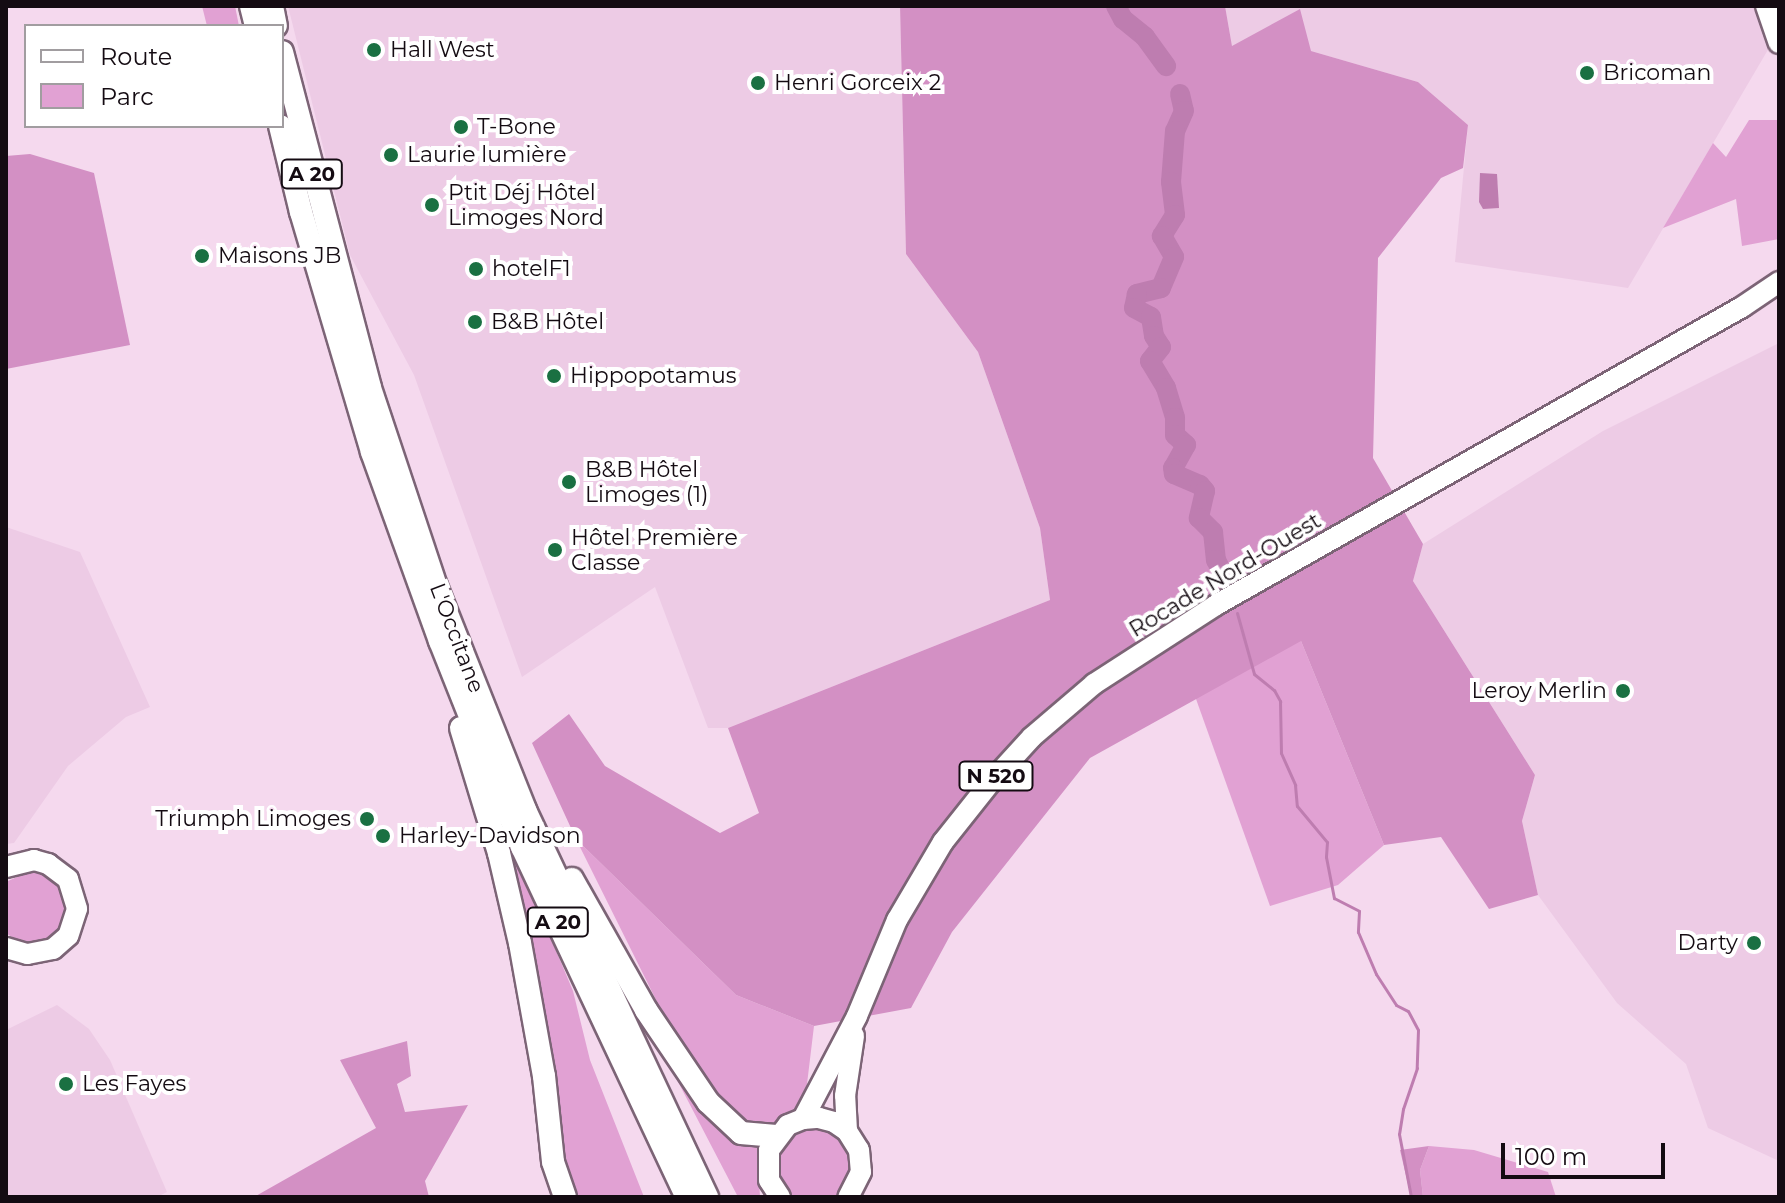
<!DOCTYPE html>
<meta charset="utf-8">
<style>
body{margin:0}
#map{position:relative;width:1785px;height:1203px;overflow:hidden;background:#f5d9ee;font-family:Montserrat,sans-serif}
div>[style]{position:absolute}
.built>*{inset:0;background:#edcbe5}
.green>*{inset:0;background:#e1a1d3}
.forest>*{inset:0;background:#d390c4}
.water>*{inset:0;background:#be7db0}
.stream>*{height:3px;margin:-1.5px;padding:0 1.5px;transform-origin:1.5px;border-radius:1.5px;background:#be7db0}
.river>*{height:20px;margin:-10px;padding:0 10px;transform-origin:10px;border-radius:10px;background:#be7db0}
.roads{filter:drop-shadow(2px 0 #7c6476) drop-shadow(-2px 0 #7c6476) drop-shadow(0 2px #7c6476) drop-shadow(0 -2px #7c6476)}
.major>*{height:20px;margin:-10px;padding:0 10px;transform-origin:10px;border-radius:10px;background:#fff}
.highway>*{height:22px;margin:-11px;padding:0 11px;transform-origin:11px;border-radius:11px;background:#fff}
.dots>*{width:22px;height:22px;translate:-50% -50%;box-sizing:border-box;border:4px solid #fff;border-radius:50%}
span{translate:-50% -50%;white-space:nowrap;text-align:center;line-height:1.15;-webkit-text-stroke:8px #fff;paint-order:stroke}
.shield-label span{padding:2px 6px;background:#fff;border:2px solid;border-radius:6px;-webkit-text-stroke-width:0}
.shield-label{font-size:20px;color:#140b12;font-weight:700}
.poi-label{font-size:22px;color:#140b12}
.left{translate:0 -50%;text-align:left}
.right{translate:-100% -50%;text-align:right}
.street-label{font-size:22px;color:#140b12}
.frame{position:absolute;inset:0;border:8px solid #140b12;pointer-events:none}
.legend{position:absolute;left:24px;top:24px;width:260px;height:104px;box-sizing:border-box;background:#fff;border:2px solid #a19da0;margin:0;padding:10px 14px;list-style:none;font-size:24px;color:#140b12}
.legend li{display:flex;align-items:center;gap:16px;height:40px}
.legend b{width:40px;border:2px solid #a19da0}
.scale{position:absolute;left:1501px;top:1143px;width:164px;height:36px;box-sizing:border-box;border:4px solid #140b12;border-top:0;padding-left:10px;font-size:24px;line-height:28px;white-space:nowrap;color:#140b12;-webkit-text-stroke:6px #fff;paint-order:stroke}
</style>
<div id="map">
<div class="built">
<i style="clip-path:polygon(288px 6px,900px 6px,906px 254px,978px 352px,1040px 528px,1050px 600px,728px 728px,708px 728px,655px 587px,522px 677px,414px 375px,350px 255px)"></i>
<i style="clip-path:polygon(1225px 6px,1779px 6px,1779px 31px,1628px 288px,1455px 262px,1468px 125px,1418px 82px,1311px 51px,1232px 46px)"></i>
<i style="clip-path:polygon(1779px 343px,1779px 1161px,1708px 1128px,1686px 1064px,1617px 1003px,1538px 895px,1522px 821px,1535px 775px,1413px 581px,1423px 544px,1603px 431px)"></i>
<i style="clip-path:polygon(6px 527px,80px 552px,150px 707px,126px 717px,68px 766px,14px 843px,6px 844px)"></i>
<i style="clip-path:polygon(57px 1005px,89px 1029px,110px 1060px,167px 1192px,157px 1197px,6px 1197px,6px 1030px)"></i>
</div>
<div class="green">
<i style="clip-path:polygon(202px 6px,235px 6px,239px 26px,207px 26px)"></i>
<i style="clip-path:polygon(1749px 120px,1779px 120px,1779px 239px,1742px 246px,1736px 199px,1663px 228px,1713px 143px,1726px 157px)"></i>
<i style="clip-path:polygon(1301px 641px,1384px 845px,1338px 885px,1270px 906px,1176px 643px)"></i>
<i style="clip-path:polygon(505px 829px,573px 991px,590px 1060px,644px 1197px,573px 1197px,563px 1167px,538px 977px,501px 830px)"></i>
<i style="clip-path:polygon(576px 839px,736px 995px,814px 1026px,804px 1109px,770px 1131px,731px 1118px,673px 1034px)"></i>
<i style="clip-path:polygon(30px 871px,45px 873px,63px 887px,69px 909px,61px 930px,49px 940px,34px 944px,19px 942px,6px 933px,6px 882px)"></i>
<i style="clip-path:polygon(650px 1028px,764px 1143px,758px 1160px,760px 1197px,738px 1197px)"></i>
<i style="clip-path:polygon(827px 1127px,848px 1143px,855px 1168px,841px 1197px,787px 1197px,777px 1184px,779px 1145px,800px 1128px)"></i>
<i style="clip-path:polygon(1429px 1146px,1474px 1150px,1548px 1172px,1556px 1197px,1423px 1197px,1420px 1170px)"></i>
</div>
<div class="forest">
<i style="clip-path:polygon(900px 6px,1225px 6px,1232px 46px,1300px 9px,1311px 51px,1418px 82px,1468px 125px,1463px 168px,1441px 178px,1378px 258px,1373px 458px,1423px 544px,1413px 581px,1535px 775px,1522px 821px,1538px 895px,1489px 909px,1441px 837px,1384px 845px,1301px 641px,1090px 758px,952px 932px,911px 1008px,814px 1026px,736px 995px,576px 839px,532px 743px,569px 714px,605px 766px,720px 833px,759px 813px,728px 728px,1050px 600px,1040px 528px,978px 352px,906px 254px)"></i>
<i style="clip-path:polygon(30px 154px,94px 173px,130px 345px,6px 369px,6px 156px)"></i>
<i style="clip-path:polygon(407px 1041px,411px 1076px,397px 1084px,405px 1112px,468px 1105px,425px 1181px,429px 1197px,254px 1197px,376px 1128px,340px 1060px)"></i>
<i style="clip-path:polygon(1429px 1146px,1420px 1170px,1423px 1197px,1411px 1197px,1400px 1150px)"></i>
</div>
<div class="water">
<i style="clip-path:polygon(1480px 173px,1497px 174px,1499px 208px,1483px 209px,1479px 202px)"></i>
</div>
<div class="stream">
<i style="left:1237px;top:613px;width:63px;rotate:74.4deg"></i>
<i style="left:1254px;top:674px;width:26px;rotate:39deg"></i>
<i style="left:1274px;top:690px;width:13px;rotate:61deg"></i>
<i style="left:1280px;top:701px;width:52px;rotate:88.9deg"></i>
<i style="left:1281px;top:753px;width:35px;rotate:66deg"></i>
<i style="left:1295px;top:785px;width:21px;rotate:85deg"></i>
<i style="left:1297px;top:806px;width:47px;rotate:50.2deg"></i>
<i style="left:1327px;top:842px;width:15px;rotate:94deg"></i>
<i style="left:1326px;top:857px;width:42px;rotate:79deg"></i>
<i style="left:1334px;top:898px;width:28px;rotate:27deg"></i>
<i style="left:1359px;top:911px;width:21px;rotate:93deg"></i>
<i style="left:1358px;top:932px;width:46px;rotate:66.8deg"></i>
<i style="left:1376px;top:974px;width:37px;rotate:57deg"></i>
<i style="left:1396px;top:1005px;width:13px;rotate:27deg"></i>
<i style="left:1408px;top:1011px;width:21px;rotate:62deg"></i>
<i style="left:1418px;top:1030px;width:38px;rotate:92deg"></i>
<i style="left:1417px;top:1068px;width:43px;rotate:108.9deg"></i>
<i style="left:1403px;top:1109px;width:25px;rotate:99deg"></i>
<i style="left:1399px;top:1134px;width:64px;rotate:79.2deg"></i>
</div>
<div class="river">
<i style="left:1116px;top:6px;width:15px;rotate:62deg"></i>
<i style="left:1123px;top:19px;width:28px;rotate:39deg"></i>
<i style="left:1145px;top:37px;width:36px;rotate:54deg"></i>
<i style="left:1180px;top:94px;width:17px;rotate:77deg"></i>
<i style="left:1184px;top:111px;width:22px;rotate:114deg"></i>
<i style="left:1175px;top:131px;width:51px;rotate:94.5deg"></i>
<i style="left:1171px;top:182px;width:33px;rotate:83deg"></i>
<i style="left:1175px;top:215px;width:25px;rotate:122deg"></i>
<i style="left:1162px;top:236px;width:24px;rotate:60deg"></i>
<i style="left:1174px;top:257px;width:34px;rotate:113deg"></i>
<i style="left:1161px;top:288px;width:25px;rotate:166deg"></i>
<i style="left:1137px;top:294px;width:14px;rotate:102deg"></i>
<i style="left:1134px;top:308px;width:19px;rotate:28deg"></i>
<i style="left:1151px;top:317px;width:19px;rotate:81deg"></i>
<i style="left:1154px;top:336px;width:13px;rotate:58deg"></i>
<i style="left:1161px;top:347px;width:18px;rotate:128deg"></i>
<i style="left:1150px;top:361px;width:31px;rotate:59deg"></i>
<i style="left:1166px;top:388px;width:31px;rotate:73deg"></i>
<i style="left:1175px;top:418px;width:17px;rotate:90deg"></i>
<i style="left:1175px;top:435px;width:15px;rotate:42deg"></i>
<i style="left:1186px;top:445px;width:26px;rotate:119deg"></i>
<i style="left:1173px;top:468px;width:6px;rotate:81deg"></i>
<i style="left:1174px;top:474px;width:28px;rotate:23deg"></i>
<i style="left:1200px;top:485px;width:8px;rotate:50deg"></i>
<i style="left:1205px;top:491px;width:28px;rotate:103deg"></i>
<i style="left:1199px;top:518px;width:20px;rotate:45deg"></i>
<i style="left:1213px;top:532px;width:28px;rotate:84deg"></i>
<i style="left:1216px;top:560px;width:18px;rotate:63deg"></i>
</div>
<div class="roads">
<div class="major">
<i style="left:1766px;top:6px;width:39px;rotate:71deg"></i>
<i style="left:6px;top:867px;width:29px;rotate:-14deg"></i>
<i style="left:34px;top:860px;width:15px;rotate:16deg"></i>
<i style="left:48px;top:864px;width:25px;rotate:37deg"></i>
<i style="left:68px;top:879px;width:31px;rotate:73deg"></i>
<i style="left:77px;top:909px;width:28px;rotate:108deg"></i>
<i style="left:68px;top:936px;width:20px;rotate:139deg"></i>
<i style="left:53px;top:949px;width:26px;rotate:169deg"></i>
<i style="left:27px;top:954px;width:22px;rotate:-164deg"></i>
<i style="left:803px;top:1119px;width:116px;rotate:-62.3deg"></i>
<i style="left:857px;top:1016px;width:104px;rotate:-67.4deg"></i>
<i style="left:897px;top:920px;width:91px;rotate:-59.5deg"></i>
<i style="left:943px;top:842px;width:75px;rotate:-51.5deg"></i>
<i style="left:990px;top:783px;width:62px;rotate:-47.6deg"></i>
<i style="left:1032px;top:737px;width:82px;rotate:-40.5deg"></i>
<i style="left:1094px;top:684px;width:145px;rotate:-32.9deg"></i>
<i style="left:1216px;top:605px;width:605px;rotate:-29.53deg"></i>
<i style="left:1742px;top:307px;width:45px;rotate:-34deg"></i>
<i style="left:847px;top:1131px;width:35px;rotate:-93deg"></i>
<i style="left:845px;top:1096px;width:61px;rotate:-81.5deg"></i>
<i style="left:780px;top:1197px;width:20px;rotate:-123deg"></i>
<i style="left:769px;top:1180px;width:30px;rotate:-90deg"></i>
<i style="left:769px;top:1150px;width:31px;rotate:-53deg"></i>
<i style="left:788px;top:1125px;width:16px;rotate:-22deg"></i>
<i style="left:803px;top:1119px;width:16px;rotate:-4deg"></i>
<i style="left:819px;top:1118px;width:16px;rotate:15deg"></i>
<i style="left:834px;top:1122px;width:16px;rotate:35deg"></i>
<i style="left:847px;top:1131px;width:22px;rotate:58deg"></i>
<i style="left:859px;top:1150px;width:22px;rotate:85deg"></i>
<i style="left:861px;top:1172px;width:28px;rotate:117deg"></i>
</div>
<div class="highway">
<i style="left:251px;top:6px;width:21px;rotate:76deg"></i>
<i style="left:272px;top:6px;width:20px;rotate:79deg"></i>
<i style="left:282px;top:52px;width:347px;rotate:75.3deg"></i>
<i style="left:370px;top:388px;width:209px;rotate:71.6deg"></i>
<i style="left:436px;top:586px;width:241px;rotate:68.3deg"></i>
<i style="left:525px;top:810px;width:428px;rotate:64.8deg"></i>
<i style="left:280px;top:126px;width:89px;rotate:76.3deg"></i>
<i style="left:301px;top:212px;width:250px;rotate:73.5deg"></i>
<i style="left:372px;top:452px;width:201px;rotate:70.2deg"></i>
<i style="left:440px;top:641px;width:222px;rotate:68.3deg"></i>
<i style="left:522px;top:847px;width:387px;rotate:64.8deg"></i>
<i style="left:461px;top:728px;width:131px;rotate:73.1deg"></i>
<i style="left:499px;top:853px;width:92px;rotate:76.9deg"></i>
<i style="left:520px;top:943px;width:135px;rotate:79.8deg"></i>
<i style="left:544px;top:1076px;width:86px;rotate:84deg"></i>
<i style="left:553px;top:1162px;width:37px;rotate:71deg"></i>
<i style="left:572px;top:879px;width:150px;rotate:60.5deg"></i>
<i style="left:646px;top:1010px;width:111px;rotate:56deg"></i>
<i style="left:708px;top:1102px;width:45px;rotate:43.2deg"></i>
<i style="left:741px;top:1133px;width:35px;rotate:5deg"></i>
</div>
</div>
<div class="dots">
<i style="left:374px;top:50px;background:#1a7042"></i>
<i style="left:1587px;top:73px;background:#1a7042"></i>
<i style="left:758px;top:83px;background:#1a7042"></i>
<i style="left:461px;top:127px;background:#1a7042"></i>
<i style="left:391px;top:155px;background:#1a7042"></i>
<i style="left:432px;top:205px;background:#1a7042"></i>
<i style="left:202px;top:256px;background:#1a7042"></i>
<i style="left:476px;top:269px;background:#1a7042"></i>
<i style="left:475px;top:322px;background:#1a7042"></i>
<i style="left:554px;top:376px;background:#1a7042"></i>
<i style="left:569px;top:482px;background:#1a7042"></i>
<i style="left:555px;top:550px;background:#1a7042"></i>
<i style="left:1623px;top:691px;background:#1a7042"></i>
<i style="left:367px;top:819px;background:#1a7042"></i>
<i style="left:383px;top:836px;background:#1a7042"></i>
<i style="left:1754px;top:943px;background:#1a7042"></i>
<i style="left:66px;top:1084px;background:#1a7042"></i>
</div>
<div class="shield-label">
<span style="left:312px;top:174px">A 20</span>
<span style="left:996px;top:776px">N 520</span>
<span style="left:558px;top:922px">A 20</span>
</div>
<div class="poi-label">
<span class="left" style="left:390px;top:50px">Hall West</span>
<span class="left" style="left:1603px;top:73px">Bricoman</span>
<span class="left" style="left:774px;top:83px">Henri Gorceix 2</span>
<span class="left" style="left:477px;top:127px">T-Bone</span>
<span class="left" style="left:407px;top:155px">Laurie lumière</span>
<span class="left" style="left:448px;top:205px">Ptit Déj Hôtel<br>Limoges Nord</span>
<span class="left" style="left:218px;top:256px">Maisons JB</span>
<span class="left" style="left:492px;top:269px">hotelF1</span>
<span class="left" style="left:491px;top:322px">B&amp;B Hôtel</span>
<span class="left" style="left:570px;top:376px">Hippopotamus</span>
<span class="left" style="left:585px;top:482px">B&amp;B Hôtel<br>Limoges (1)</span>
<span class="left" style="left:571px;top:550px">Hôtel Première<br>Classe</span>
<span class="right" style="left:1607px;top:691px">Leroy Merlin</span>
<span class="right" style="left:351px;top:819px">Triumph Limoges</span>
<span class="left" style="left:399px;top:836px">Harley-Davidson</span>
<span class="right" style="left:1738px;top:943px">Darty</span>
<span class="left" style="left:82px;top:1084px">Les Fayes</span>
</div>
<div class="street-label">
<span style="left:1225px;top:575px;rotate:-31deg">Rocade Nord-Ouest</span>
<span style="left:457px;top:638px;rotate:69deg">L'Occitane</span>
</div>
<div class="frame"></div>
<ul class="legend">
<li><b style="height:10px;background:#fff"></b>Route</li>
<li><b style="height:22px;background:#e1a1d3"></b>Parc</li>
</ul>
<div class="scale">100 m</div>
</div>
